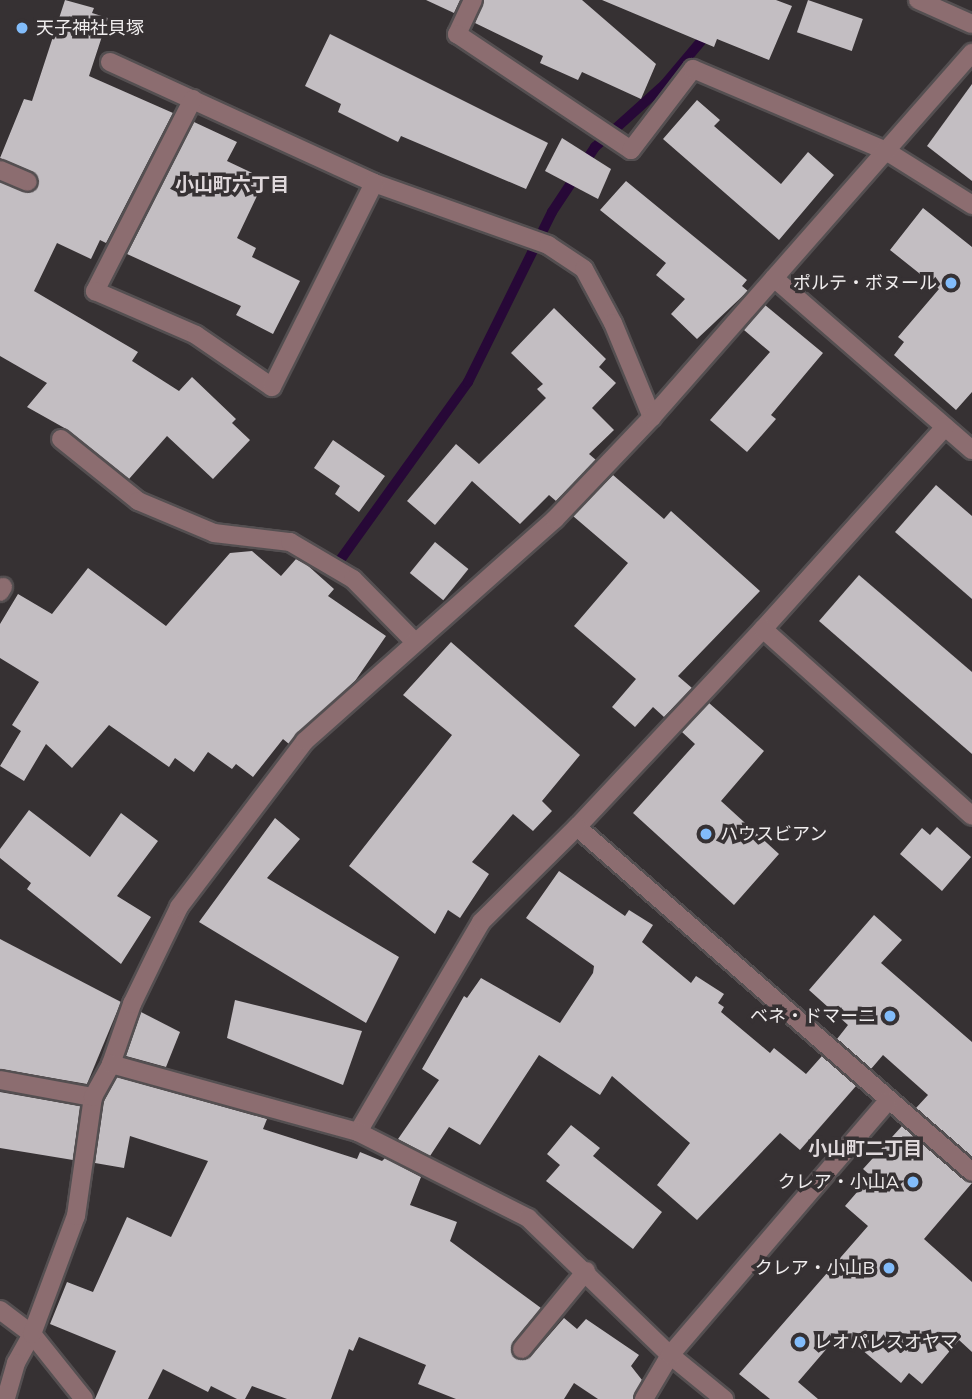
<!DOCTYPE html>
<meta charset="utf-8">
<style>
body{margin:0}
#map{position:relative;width:972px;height:1399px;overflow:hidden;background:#363133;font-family:Mulish,"Noto Sans JP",sans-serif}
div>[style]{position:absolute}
.stream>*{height:10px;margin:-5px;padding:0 5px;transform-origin:5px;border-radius:5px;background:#270837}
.building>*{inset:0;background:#c3bec2;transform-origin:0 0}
.roads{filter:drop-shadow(2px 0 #544f51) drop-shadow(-2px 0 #544f51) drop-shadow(0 2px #544f51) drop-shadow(0 -2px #544f51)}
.minor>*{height:18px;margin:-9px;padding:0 9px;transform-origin:9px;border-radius:9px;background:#8c6d70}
.dots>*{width:19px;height:19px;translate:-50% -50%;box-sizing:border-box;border:4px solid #363133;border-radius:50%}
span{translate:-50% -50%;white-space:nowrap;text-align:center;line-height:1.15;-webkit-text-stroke:7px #363133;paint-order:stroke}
.poi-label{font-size:18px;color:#f0edee}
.left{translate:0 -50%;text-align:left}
.right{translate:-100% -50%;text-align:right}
.neighbourhood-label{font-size:19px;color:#dfd8db;font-weight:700}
</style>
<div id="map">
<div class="stream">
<i style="left:338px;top:563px;width:223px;rotate:-54.3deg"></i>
<i style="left:468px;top:382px;width:190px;rotate:-63.7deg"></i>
<i style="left:552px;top:212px;width:78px;rotate:-56.5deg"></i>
<i style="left:595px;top:147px;width:94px;rotate:-42deg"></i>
<i style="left:665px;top:84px;width:67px;rotate:-49.9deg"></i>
</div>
<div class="building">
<i style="clip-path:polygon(65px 0,94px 8px,92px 13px,108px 18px,89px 76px,173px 113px,106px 243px,100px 240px,91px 259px,57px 243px,34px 291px,138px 352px,132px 361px,179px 391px,192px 377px,236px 419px,232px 423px,250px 440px,213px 479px,167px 436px,129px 479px,68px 430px,27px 407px,47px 383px,0 356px,0 182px,29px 193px,39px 181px,33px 172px,0 158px,24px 99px,32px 101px)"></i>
<i style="clip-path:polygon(426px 0,460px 0,454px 13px)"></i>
<i style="clip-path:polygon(484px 0,582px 0,656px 64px,641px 99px,582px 72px,578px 80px,540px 63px,543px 56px,475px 23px)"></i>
<i style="clip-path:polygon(602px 0,776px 0,792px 6px,769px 60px,717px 39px,714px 47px)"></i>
<i style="left:808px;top:0;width:58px;height:34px;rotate:19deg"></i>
<i style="clip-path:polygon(330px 34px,548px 143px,526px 189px,401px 136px,398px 142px,338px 112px,341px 104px,305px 86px)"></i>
<i style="clip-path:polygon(972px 84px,972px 181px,927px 146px)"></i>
<i style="clip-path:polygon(697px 100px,720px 120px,714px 126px,781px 184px,808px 152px,834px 175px,779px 240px,663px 139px)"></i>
<i style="clip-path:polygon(194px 122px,237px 142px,227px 161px,265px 179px,237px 238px,256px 248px,252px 257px,300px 281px,273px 334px,236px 315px,241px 306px,127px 254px)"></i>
<i style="clip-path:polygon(562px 138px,611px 169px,598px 199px,545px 171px)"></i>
<i style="clip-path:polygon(626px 181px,747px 280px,742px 286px,748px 291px,697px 339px,671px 314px,685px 299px,656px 275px,666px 263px,600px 210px)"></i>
<i style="clip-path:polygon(923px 208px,972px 247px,972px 392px,956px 410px,894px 355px,904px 342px,898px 337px,939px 289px,890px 250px)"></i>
<i style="clip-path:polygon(765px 305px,823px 353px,771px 415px,776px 419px,747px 452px,710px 420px,770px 352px,744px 330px)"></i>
<i style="clip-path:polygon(554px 308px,606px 359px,599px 367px,616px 383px,592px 408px,614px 430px,589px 454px,596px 460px,556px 501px,549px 495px,520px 524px,472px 481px,435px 525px,407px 501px,456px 444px,479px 464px,546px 398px,537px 389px,543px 384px,511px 353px)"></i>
<i style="clip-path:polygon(333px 440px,385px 476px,359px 512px,335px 494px,340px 486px,314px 468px)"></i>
<i style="clip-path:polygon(613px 475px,664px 519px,671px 511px,760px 591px,678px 676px,692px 688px,664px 717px,653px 707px,635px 727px,612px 707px,636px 679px,574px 626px,628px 563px,573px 516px)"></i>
<i style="clip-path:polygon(936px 485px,972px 516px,972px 599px,895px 532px)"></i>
<i style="left:435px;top:542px;width:43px;height:40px;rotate:39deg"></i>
<i style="clip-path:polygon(252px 551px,281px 576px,296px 559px,306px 564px,334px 589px,328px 596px,386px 636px,355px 681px,289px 744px,283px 739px,253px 777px,236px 764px,232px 769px,208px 752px,194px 772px,175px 758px,169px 767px,109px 725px,72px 768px,46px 744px,24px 781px,0 766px,21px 731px,12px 725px,39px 682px,0 658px,0 624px,18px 594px,52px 614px,88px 568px,166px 626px,230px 553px)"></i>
<i style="clip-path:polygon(859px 575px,972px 672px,972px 754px,819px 621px)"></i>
<i style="clip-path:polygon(451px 642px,580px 755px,542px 801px,552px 811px,533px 831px,513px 814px,472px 862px,489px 874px,460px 918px,448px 910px,435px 934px,349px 866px,452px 735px,403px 695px)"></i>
<i style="clip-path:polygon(709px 703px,764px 751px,721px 801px,779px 854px,734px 905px,633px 813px,695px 744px,682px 732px)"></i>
<i style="clip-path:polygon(29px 810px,90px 857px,121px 813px,158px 841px,117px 896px,151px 917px,121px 964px,27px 889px,31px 883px,0 858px,0 849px)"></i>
<i style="clip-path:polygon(275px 818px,300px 839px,267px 878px,399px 957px,366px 1023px,199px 922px)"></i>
<i style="clip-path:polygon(937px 827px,971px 857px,942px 891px,900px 854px,922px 828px,930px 835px)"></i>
<i style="clip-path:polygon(559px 871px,625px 916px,629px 910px,653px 925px,642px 942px,691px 983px,696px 976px,724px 994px,718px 1003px,724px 1007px,721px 1012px,770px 1053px,774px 1048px,806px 1074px,822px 1056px,856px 1086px,800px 1150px,780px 1133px,697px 1220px,657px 1185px,690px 1143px,612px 1076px,600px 1095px,539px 1055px,480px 1145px,449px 1127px,430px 1156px,398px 1139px,439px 1080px,422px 1069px,464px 996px,467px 998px,481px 978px,560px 1023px,593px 973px,594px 966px,526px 918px)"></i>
<i style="clip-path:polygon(874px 915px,902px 940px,881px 963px,972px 1042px,972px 1157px,916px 1108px,928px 1095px,883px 1055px,871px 1069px,837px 1039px,848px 1025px,809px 990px)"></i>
<i style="clip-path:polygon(0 939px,121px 1002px,87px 1084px,0 1069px)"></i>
<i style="clip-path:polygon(235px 1000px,362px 1031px,343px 1085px,227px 1038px)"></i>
<i style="clip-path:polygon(141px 1012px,180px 1032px,166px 1067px,126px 1056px)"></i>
<i style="clip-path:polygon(117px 1077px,267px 1119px,263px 1129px,357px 1159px,360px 1152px,382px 1161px,385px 1158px,421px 1177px,410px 1205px,457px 1222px,450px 1241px,541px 1308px,513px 1342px,514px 1357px,530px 1357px,564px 1318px,577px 1329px,586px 1319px,639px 1355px,631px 1366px,642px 1380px,633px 1399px,598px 1399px,574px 1383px,564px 1399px,456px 1399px,418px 1384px,426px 1365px,359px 1337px,353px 1351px,349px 1349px,331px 1399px,287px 1399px,252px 1386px,245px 1399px,237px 1399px,211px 1386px,208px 1392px,163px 1369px,148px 1399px,95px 1399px,116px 1351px,50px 1324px,67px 1282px,93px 1292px,127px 1217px,171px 1237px,208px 1161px,130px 1136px,124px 1168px,95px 1163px,104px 1101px)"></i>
<i style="clip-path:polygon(0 1092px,80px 1106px,73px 1160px,0 1148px)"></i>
<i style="clip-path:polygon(571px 1125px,600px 1148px,593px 1156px,662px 1212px,633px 1249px,546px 1181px,560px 1165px,547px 1154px)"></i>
<i style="clip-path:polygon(902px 1126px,972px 1183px,924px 1239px,972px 1282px,972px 1352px,959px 1340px,922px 1384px,909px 1373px,901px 1383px,841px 1332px,798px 1382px,818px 1399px,770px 1399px,739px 1374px,868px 1226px,845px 1206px,871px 1176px,863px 1169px)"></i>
</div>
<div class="roads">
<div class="minor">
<i style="left:473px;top:0;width:38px;rotate:115deg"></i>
<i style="left:457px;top:34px;width:209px;rotate:33.7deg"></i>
<i style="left:631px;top:150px;width:102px;rotate:-52.6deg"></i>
<i style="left:693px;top:69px;width:210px;rotate:23deg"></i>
<i style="left:886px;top:151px;width:102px;rotate:32.1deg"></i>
<i style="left:918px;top:0;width:59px;rotate:24deg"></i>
<i style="left:110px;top:62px;width:290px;rotate:24.6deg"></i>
<i style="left:374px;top:183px;width:185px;rotate:19.6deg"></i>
<i style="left:548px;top:245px;width:43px;rotate:33.7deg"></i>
<i style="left:584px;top:269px;width:61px;rotate:61.8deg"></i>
<i style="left:613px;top:323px;width:102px;rotate:67.5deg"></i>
<i style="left:193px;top:99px;width:216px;rotate:117deg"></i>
<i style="left:95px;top:291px;width:110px;rotate:23.5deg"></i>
<i style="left:196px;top:335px;width:92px;rotate:34.4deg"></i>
<i style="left:272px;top:387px;width:228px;rotate:-63.4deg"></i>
<i style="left:0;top:170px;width:30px;rotate:23deg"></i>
<i style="left:774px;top:278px;width:262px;rotate:41deg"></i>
<i style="left:945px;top:427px;width:272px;rotate:132deg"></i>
<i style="left:763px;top:629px;width:272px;rotate:133.2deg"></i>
<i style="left:577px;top:827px;width:524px;rotate:41.13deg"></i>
<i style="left:61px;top:439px;width:99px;rotate:38.8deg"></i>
<i style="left:138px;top:501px;width:82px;rotate:22.8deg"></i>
<i style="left:214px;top:533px;width:77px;rotate:6.8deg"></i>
<i style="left:290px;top:542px;width:73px;rotate:30.4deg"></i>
<i style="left:353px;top:579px;width:88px;rotate:45.5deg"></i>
<i style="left:0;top:592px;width:6px;rotate:-59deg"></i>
<i style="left:763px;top:629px;width:280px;rotate:41.8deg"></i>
<i style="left:111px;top:1064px;width:64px;rotate:-70.7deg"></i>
<i style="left:132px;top:1004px;width:108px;rotate:-64.1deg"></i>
<i style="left:179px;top:907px;width:208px;rotate:-52.8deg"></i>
<i style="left:305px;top:741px;width:334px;rotate:-41.6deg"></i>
<i style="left:555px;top:519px;width:141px;rotate:-46.4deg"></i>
<i style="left:652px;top:417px;width:485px;rotate:-48.7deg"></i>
<i style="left:0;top:1080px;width:95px;rotate:10.4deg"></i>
<i style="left:358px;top:1132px;width:243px;rotate:-59.6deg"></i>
<i style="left:481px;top:922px;width:135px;rotate:-44.7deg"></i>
<i style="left:0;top:1310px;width:40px;rotate:37deg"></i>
<i style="left:32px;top:1334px;width:33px;rotate:119deg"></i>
<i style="left:16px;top:1363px;width:37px;rotate:106deg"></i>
<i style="left:522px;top:1349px;width:101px;rotate:-50.6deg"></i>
<i style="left:84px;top:1399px;width:83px;rotate:-128.7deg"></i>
<i style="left:32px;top:1334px;width:126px;rotate:-69.6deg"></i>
<i style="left:76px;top:1216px;width:120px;rotate:-81.9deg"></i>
<i style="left:93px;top:1097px;width:38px;rotate:-61deg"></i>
<i style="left:111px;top:1064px;width:256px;rotate:15.4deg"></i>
<i style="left:358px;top:1132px;width:191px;rotate:26.8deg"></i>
<i style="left:528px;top:1218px;width:197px;rotate:44deg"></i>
<i style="left:670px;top:1355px;width:70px;rotate:39.2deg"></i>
<i style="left:644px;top:1399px;width:51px;rotate:-59.4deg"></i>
<i style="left:670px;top:1355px;width:333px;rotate:-49.4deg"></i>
</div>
</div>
<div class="dots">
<i style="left:22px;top:28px;background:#82bcfa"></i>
<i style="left:951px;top:283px;background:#82bcfa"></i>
<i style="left:706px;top:834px;background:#82bcfa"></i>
<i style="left:890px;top:1016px;background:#82bcfa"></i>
<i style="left:913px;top:1182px;background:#82bcfa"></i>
<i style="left:889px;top:1268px;background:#82bcfa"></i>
<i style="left:800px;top:1342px;background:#82bcfa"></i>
</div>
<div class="poi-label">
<span class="left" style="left:36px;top:28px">天子神社貝塚</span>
<span class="right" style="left:937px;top:283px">ポルテ・ボヌール</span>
<span class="left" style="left:720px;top:834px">ハウスビアン</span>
<span class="right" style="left:876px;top:1016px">ベネ・ドマーニ</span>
<span class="right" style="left:899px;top:1182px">クレア・小山A</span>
<span class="right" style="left:875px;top:1268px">クレア・小山B</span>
<span class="left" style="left:814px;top:1342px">レオパレスオヤマ</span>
</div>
<div class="neighbourhood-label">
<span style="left:232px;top:185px">小山町六丁目</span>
<span style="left:865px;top:1149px">小山町二丁目</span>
</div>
</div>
